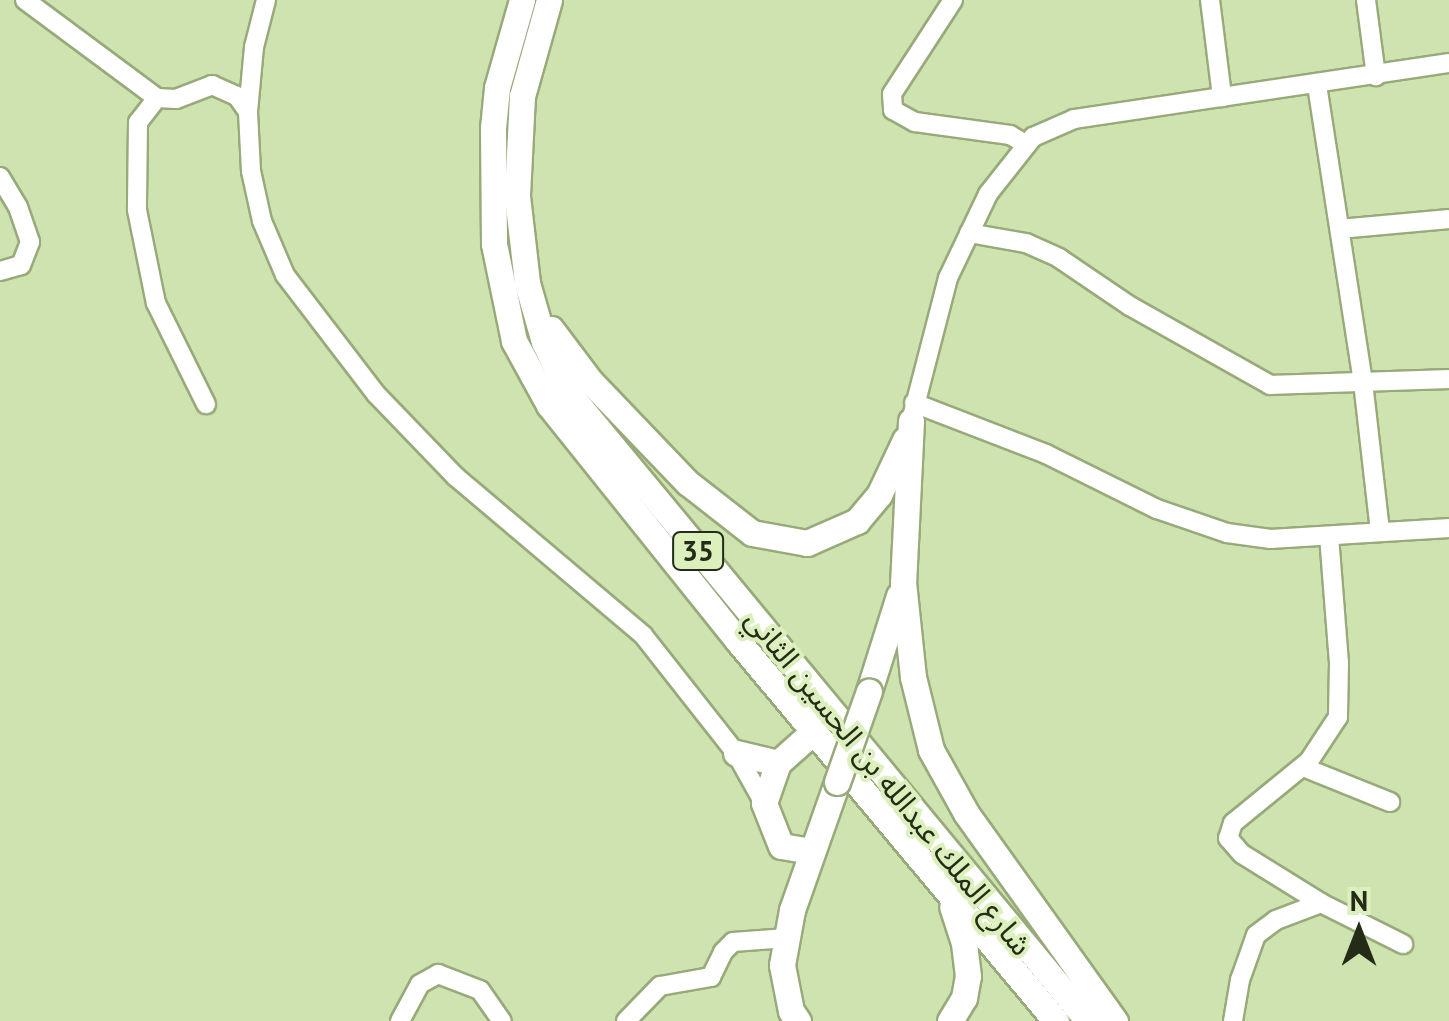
<!DOCTYPE html>
<meta charset="utf-8">
<style>
body{margin:0}
#map{position:relative;width:1449px;height:1021px;overflow:hidden;background:#cfe3b0;font-family:"PT Sans","Noto Sans Arabic",sans-serif}
div>[style]{position:absolute}
.roads{filter:drop-shadow(2px 0 #98aa7a) drop-shadow(-2px 0 #98aa7a) drop-shadow(0 2px #98aa7a) drop-shadow(0 -2px #98aa7a)}
.minor>*{height:18px;margin:-9px;padding:0 9px;transform-origin:9px;border-radius:9px;background:#fff}
.highway>*{height:25px;margin:-12.5px;padding:0 12.5px;transform-origin:12.5px;border-radius:12.5px;background:#fff}
.bridges{filter:drop-shadow(2px 0 #98aa7a) drop-shadow(-2px 0 #98aa7a) drop-shadow(0 2px #98aa7a) drop-shadow(0 -2px #98aa7a)}
.highway-bridge>*{height:25px;margin:-12.5px;padding:0 12.5px;transform-origin:12.5px;border-radius:12.5px;background:#fff}
span{translate:-50% -50%;white-space:nowrap;text-align:center;line-height:1.15;-webkit-text-stroke:8px #dcf0bd;paint-order:stroke}
.shield-label span{padding:2px 8px;background:#dcf0bd;border:2px solid;border-radius:8px;-webkit-text-stroke-width:0}
.shield-label{font-size:28px;color:#242c18;font-weight:700}
.street-label{font-size:30px;color:#242c18}
.north{position:absolute;left:1309px;top:881px;width:100px;height:100px;-webkit-text-stroke:8px #dcf0bd;paint-order:stroke;rotate:0deg;font-size:28px;font-weight:700;line-height:40px;text-align:center;color:#242c18}
.north::after{content:'';display:block;margin:auto;width:35px;height:45px;background:#242c18;clip-path:polygon(50% 0,100% 100%,50% 72%,0 100%)}
</style>
<div id="map">
<div class="roads">
<div class="minor">
<i style="left:25px;top:0;width:164px;rotate:36.6deg"></i>
<i style="left:157px;top:98px;width:19px;rotate:3deg"></i>
<i style="left:176px;top:99px;width:39px;rotate:-21deg"></i>
<i style="left:212px;top:85px;width:27px;rotate:24deg"></i>
<i style="left:237px;top:96px;width:19px;rotate:55deg"></i>
<i style="left:266px;top:0;width:49px;rotate:104.3deg"></i>
<i style="left:254px;top:47px;width:65px;rotate:95.3deg"></i>
<i style="left:248px;top:112px;width:59px;rotate:87.1deg"></i>
<i style="left:251px;top:171px;width:51px;rotate:77.6deg"></i>
<i style="left:262px;top:221px;width:59px;rotate:66.9deg"></i>
<i style="left:285px;top:275px;width:150px;rotate:52.6deg"></i>
<i style="left:376px;top:394px;width:115px;rotate:46.1deg"></i>
<i style="left:456px;top:477px;width:245px;rotate:40.2deg"></i>
<i style="left:643px;top:635px;width:150px;rotate:51.8deg"></i>
<i style="left:736px;top:753px;width:57px;rotate:60.8deg"></i>
<i style="left:953px;top:0;width:112px;rotate:123deg"></i>
<i style="left:892px;top:94px;width:16px;rotate:86deg"></i>
<i style="left:893px;top:110px;width:25px;rotate:29deg"></i>
<i style="left:915px;top:122px;width:96px;rotate:7.8deg"></i>
<i style="left:1010px;top:135px;width:16px;rotate:30deg"></i>
<i style="left:1210px;top:0;width:98px;rotate:82.9deg"></i>
<i style="left:1366px;top:0;width:77px;rotate:82.5deg"></i>
<i style="left:1317px;top:85px;width:301px;rotate:81.2deg"></i>
<i style="left:1363px;top:382px;width:151px;rotate:83.5deg"></i>
<i style="left:157px;top:98px;width:31px;rotate:128deg"></i>
<i style="left:138px;top:122px;width:88px;rotate:90.7deg"></i>
<i style="left:137px;top:210px;width:95px;rotate:78.5deg"></i>
<i style="left:156px;top:303px;width:113px;rotate:63.7deg"></i>
<i style="left:0;top:177px;width:35px;rotate:59deg"></i>
<i style="left:18px;top:207px;width:37px;rotate:71deg"></i>
<i style="left:30px;top:242px;width:25px;rotate:111deg"></i>
<i style="left:21px;top:265px;width:22px;rotate:164deg"></i>
<i style="left:1340px;top:229px;width:109px;rotate:-5.2deg"></i>
<i style="left:969px;top:233px;width:58px;rotate:10deg"></i>
<i style="left:1026px;top:243px;width:36px;rotate:24deg"></i>
<i style="left:1059px;top:258px;width:86px;rotate:34.1deg"></i>
<i style="left:1130px;top:306px;width:161px;rotate:29.4deg"></i>
<i style="left:1270px;top:385px;width:179px;rotate:-1.9deg"></i>
<i style="left:914px;top:403px;width:142px;rotate:21.1deg"></i>
<i style="left:1046px;top:454px;width:124px;rotate:26.4deg"></i>
<i style="left:1157px;top:509px;width:74px;rotate:18.9deg"></i>
<i style="left:1227px;top:533px;width:44px;rotate:7.8deg"></i>
<i style="left:1271px;top:539px;width:178px;rotate:-3.5deg"></i>
<i style="left:911px;top:421px;width:148px;rotate:-75.5deg"></i>
<i style="left:948px;top:278px;width:93px;rotate:-64.5deg"></i>
<i style="left:988px;top:194px;width:73px;rotate:-51.7deg"></i>
<i style="left:1033px;top:137px;width:45px;rotate:-23.7deg"></i>
<i style="left:1074px;top:119px;width:379px;rotate:-8.5deg"></i>
<i style="left:1329px;top:536px;width:127px;rotate:85.5deg"></i>
<i style="left:1339px;top:663px;width:54px;rotate:91.1deg"></i>
<i style="left:1338px;top:717px;width:53px;rotate:123.4deg"></i>
<i style="left:1309px;top:761px;width:98px;rotate:140.8deg"></i>
<i style="left:1233px;top:823px;width:16px;rotate:108deg"></i>
<i style="left:1228px;top:838px;width:21px;rotate:49deg"></i>
<i style="left:1242px;top:854px;width:93px;rotate:31.8deg"></i>
<i style="left:1321px;top:903px;width:92px;rotate:26.6deg"></i>
<i style="left:1303px;top:767px;width:94px;rotate:21.9deg"></i>
<i style="left:400px;top:1021px;width:42px;rotate:-61.6deg"></i>
<i style="left:420px;top:984px;width:21px;rotate:-29deg"></i>
<i style="left:438px;top:974px;width:45px;rotate:20.9deg"></i>
<i style="left:480px;top:990px;width:38px;rotate:55deg"></i>
<i style="left:626px;top:1021px;width:49px;rotate:-45.8deg"></i>
<i style="left:660px;top:986px;width:52px;rotate:-10deg"></i>
<i style="left:711px;top:977px;width:28px;rotate:-64deg"></i>
<i style="left:723px;top:952px;width:14px;rotate:-45deg"></i>
<i style="left:733px;top:942px;width:54px;rotate:-4.2deg"></i>
<i style="left:1233px;top:1021px;width:42px;rotate:-80.3deg"></i>
<i style="left:1240px;top:980px;width:48px;rotate:-70.4deg"></i>
<i style="left:1256px;top:935px;width:25px;rotate:-37deg"></i>
<i style="left:1276px;top:920px;width:48px;rotate:-20.7deg"></i>
</div>
<div class="highway">
<i style="left:522px;top:0;width:91px;rotate:105.9deg"></i>
<i style="left:497px;top:88px;width:40px;rotate:95.7deg"></i>
<i style="left:493px;top:128px;width:116px;rotate:89.5deg"></i>
<i style="left:494px;top:244px;width:99px;rotate:78.3deg"></i>
<i style="left:514px;top:341px;width:73px;rotate:61.3deg"></i>
<i style="left:549px;top:405px;width:302px;rotate:51.3deg"></i>
<i style="left:738px;top:641px;width:496px;rotate:50.1deg"></i>
<i style="left:549px;top:0;width:100px;rotate:105.7deg"></i>
<i style="left:522px;top:96px;width:100px;rotate:92.9deg"></i>
<i style="left:517px;top:196px;width:88px;rotate:83.4deg"></i>
<i style="left:527px;top:283px;width:61px;rotate:73.9deg"></i>
<i style="left:544px;top:342px;width:59px;rotate:63.9deg"></i>
<i style="left:570px;top:395px;width:813px;rotate:50.39deg"></i>
<i style="left:551px;top:329px;width:66px;rotate:53deg"></i>
<i style="left:591px;top:382px;width:140px;rotate:46.2deg"></i>
<i style="left:688px;top:483px;width:81px;rotate:38deg"></i>
<i style="left:752px;top:533px;width:56px;rotate:10.3deg"></i>
<i style="left:807px;top:543px;width:55px;rotate:-23.7deg"></i>
<i style="left:857px;top:521px;width:34px;rotate:-50deg"></i>
<i style="left:879px;top:495px;width:61px;rotate:-64.7deg"></i>
<i style="left:911px;top:421px;width:161px;rotate:92.8deg"></i>
<i style="left:903px;top:582px;width:96px;rotate:84deg"></i>
<i style="left:913px;top:677px;width:75px;rotate:76.1deg"></i>
<i style="left:931px;top:750px;width:72px;rotate:60.9deg"></i>
<i style="left:966px;top:813px;width:256px;rotate:54.4deg"></i>
<i style="left:869px;top:691px;width:100px;rotate:-72.5deg"></i>
<i style="left:736px;top:753px;width:43px;rotate:13.4deg"></i>
<i style="left:810px;top:851px;width:29px;rotate:-170deg"></i>
<i style="left:781px;top:846px;width:46px;rotate:-111.6deg"></i>
<i style="left:764px;top:803px;width:42px;rotate:-70.7deg"></i>
<i style="left:778px;top:763px;width:50px;rotate:-41.7deg"></i>
<i style="left:798px;top:1021px;width:12px;rotate:-125deg"></i>
<i style="left:791px;top:1011px;width:47px;rotate:-101.1deg"></i>
<i style="left:782px;top:965px;width:56px;rotate:-79.7deg"></i>
<i style="left:792px;top:910px;width:136px;rotate:-70.6deg"></i>
<i style="left:950px;top:1021px;width:27px;rotate:-59deg"></i>
<i style="left:964px;top:998px;width:22px;rotate:-80deg"></i>
<i style="left:968px;top:976px;width:33px;rotate:-97deg"></i>
<i style="left:964px;top:943px;width:38px;rotate:-108deg"></i>
</div>
</div>
<div class="bridges">
<div class="highway-bridge">
<i style="left:837px;top:782px;width:96px;rotate:-70.6deg"></i>
</div>
</div>
<div class="shield-label">
<span style="left:698px;top:551px">35</span>
</div>
<div class="street-label">
<span style="left:889px;top:782px;rotate:51deg">شارع الملك عبدالله بن الحسين الثاني</span>
</div>
<div class="north">N</div>
</div>
